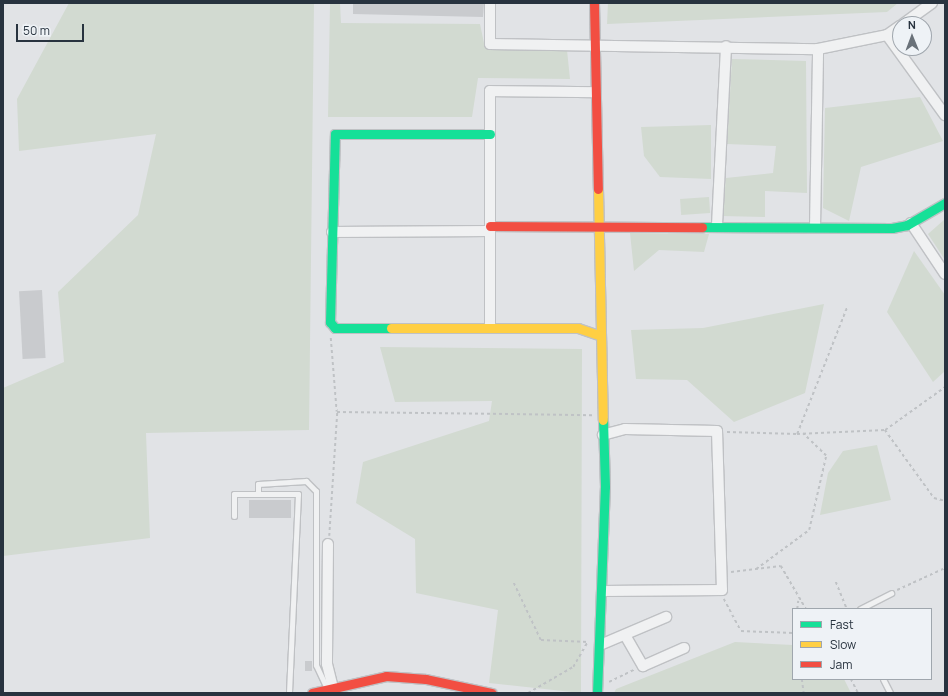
<!DOCTYPE html>
<style>
body{margin:0}
#map{position:relative;width:948px;height:696px;overflow:hidden;background:#e1e3e6;font-family:Manrope,sans-serif}
div>[style]{position:absolute}
.green>*{inset:0;background:#d2dad1;transform-origin:0 0}
.building>*{inset:0;background:#c9cbce;transform-origin:0 0}
.path>*{height:1.5px;margin-top:-0.75px;transform-origin:0;background:repeating-linear-gradient(90deg,#bfc2c5 0 3px,transparent 0 6px)}
.roads{filter:drop-shadow(1px 0 #bfc1c4) drop-shadow(-1px 0 #bfc1c4) drop-shadow(0 1px #bfc1c4) drop-shadow(0 -1px #bfc1c4)}
.lane>*{height:5px;margin:-2.5px;padding:0 2.5px;transform-origin:2.5px;border-radius:2.5px;background:#f0f1f2}
.street>*{height:10px;margin:-5px;padding:0 5px;transform-origin:5px;border-radius:5px;background:#f0f1f2}
.fast>*{height:9px;margin:-4.5px;padding:0 4.5px;transform-origin:4.5px;border-radius:4.5px;background:#16e098}
.slow>*{height:9px;margin:-4.5px;padding:0 4.5px;transform-origin:4.5px;border-radius:4.5px;background:#ffcf43}
.jam>*{height:9px;margin:-4.5px;padding:0 4.5px;transform-origin:4.5px;border-radius:4.5px;background:#f24e42}
span{translate:-50% -50%;white-space:nowrap;text-align:center;line-height:1.15;-webkit-text-stroke:3px #eef2f6;paint-order:stroke}
.frame{position:absolute;inset:0;border:4px solid #28333f;pointer-events:none}
.legend{position:absolute;left:792px;top:608px;width:140px;height:72px;box-sizing:border-box;background:#eef2f6;border:1px solid #9fa6ad;margin:0;padding:5px 7px;list-style:none;font-size:12px;color:#28333f}
.legend li{display:flex;align-items:center;gap:8px;height:20px}
.legend b{width:20px;border:1px solid #9fa6ad}
.north{position:absolute;left:892px;top:16px;width:40px;height:40px;box-sizing:border-box;background:#eef2f6;border:1px solid #9fa6ad;border-radius:50%;rotate:359deg;font-size:11px;font-weight:700;line-height:16px;text-align:center;color:#28333f}
.north::after{content:'';display:block;margin:auto;width:14px;height:18px;background:#697179;clip-path:polygon(50% 0,100% 100%,50% 72%,0 100%)}
.scale{position:absolute;left:16px;top:24px;width:68px;height:18px;box-sizing:border-box;border:2px solid #28333f;border-top:0;padding-left:5px;font-size:12px;line-height:14px;white-space:nowrap;color:#28333f;-webkit-text-stroke:3px #eef2f6;paint-order:stroke}
</style>
<div id="map">
<div class="green">
<i style="clip-path:polygon(69px 3px,314px 3px,309px 430px,146px 433px,150px 538px,3px 556px,3px 388px,64px 362px,58px 292px,138px 215px,156px 134px,19px 151px,17px 99px)"></i>
<i style="clip-path:polygon(330px 3px,340px 3px,341px 23px,480px 24px,485px 48px,567px 50px,570px 79px,478px 78px,472px 117px,328px 117px)"></i>
<i style="clip-path:polygon(608px 3px,898px 3px,887px 12px,607px 24px)"></i>
<i style="clip-path:polygon(732px 59px,806px 61px,807px 193px,765px 191px,765px 217px,722px 216px,726px 178px,773px 173px,776px 146px,727px 144px)"></i>
<i style="clip-path:polygon(920px 97px,943px 141px,861px 167px,849px 221px,823px 208px,825px 108px)"></i>
<i style="clip-path:polygon(711px 125px,711px 179px,660px 177px,644px 156px,641px 127px)"></i>
<i style="left:709px;top:197px;width:16px;height:29px;rotate:86deg"></i>
<i style="clip-path:polygon(945px 219px,945px 260px,928px 234px)"></i>
<i style="clip-path:polygon(630px 233px,709px 234px,704px 252px,659px 250px,634px 271px)"></i>
<i style="clip-path:polygon(914px 251px,945px 295px,945px 371px,933px 382px,887px 312px)"></i>
<i style="clip-path:polygon(824px 304px,805px 393px,734px 422px,687px 380px,636px 379px,631px 330px,703px 328px)"></i>
<i style="clip-path:polygon(380px 347px,582px 349px,581px 693px,489px 683px,498px 610px,416px 593px,415px 539px,356px 503px,363px 462px,489px 421px,492px 401px,395px 402px)"></i>
<i style="clip-path:polygon(877px 445px,891px 500px,820px 515px,828px 473px,843px 451px)"></i>
<i style="clip-path:polygon(735px 642px,793px 645px,793px 679px,844px 679px,851px 693px,614px 693px,616px 689px)"></i>
</div>
<div class="building">
<i style="clip-path:polygon(353px 3px,484px 3px,483px 17px,353px 14px)"></i>
<i style="left:42px;top:290px;width:68px;height:23px;rotate:87deg"></i>
<i style="left:249px;top:500px;width:42px;height:18px"></i>
<i style="left:305px;top:661px;width:7px;height:10px"></i>
</div>
<div class="path">
<i style="left:331px;top:338px;width:74px;rotate:85.4deg"></i>
<i style="left:337px;top:412px;width:256px;rotate:0.7deg"></i>
<i style="left:885px;top:430px;width:84px;rotate:54.2deg"></i>
<i style="left:934px;top:498px;width:11px;rotate:15deg"></i>
<i style="left:727px;top:432px;width:70px;rotate:1.6deg"></i>
<i style="left:797px;top:434px;width:88px;rotate:-2.6deg"></i>
<i style="left:885px;top:430px;width:74px;rotate:-35.6deg"></i>
<i style="left:797px;top:434px;width:136px;rotate:-68.5deg"></i>
<i style="left:329px;top:536px;width:124px;rotate:-86.3deg"></i>
<i style="left:756px;top:569px;width:66px;rotate:-36.3deg"></i>
<i style="left:809px;top:530px;width:76px;rotate:-77.1deg"></i>
<i style="left:826px;top:456px;width:32px;rotate:-136deg"></i>
<i style="left:731px;top:572px;width:50px;rotate:-6.8deg"></i>
<i style="left:781px;top:566px;width:50px;rotate:59.8deg"></i>
<i style="left:836px;top:582px;width:29px;rotate:68deg"></i>
<i style="left:514px;top:583px;width:63px;rotate:64.7deg"></i>
<i style="left:541px;top:640px;width:48px;rotate:2.4deg"></i>
<i style="left:897px;top:590px;width:53px;rotate:-24.6deg"></i>
<i style="left:724px;top:599px;width:36px;rotate:62deg"></i>
<i style="left:741px;top:631px;width:52px;rotate:2.2deg"></i>
<i style="left:797px;top:609px;width:8px;rotate:-83deg"></i>
<i style="left:802px;top:679px;width:14px;rotate:82deg"></i>
<i style="left:851px;top:679px;width:16px;rotate:63deg"></i>
<i style="left:609px;top:682px;width:28px;rotate:-26deg"></i>
<i style="left:528px;top:693px;width:52px;rotate:-30deg"></i>
<i style="left:573px;top:667px;width:28px;rotate:-60deg"></i>
</div>
<div class="roads">
<div class="lane">
<i style="left:258px;top:494px;width:10px;rotate:-90deg"></i>
<i style="left:258px;top:484px;width:48px;rotate:-3.6deg"></i>
<i style="left:306px;top:481px;width:14px;rotate:45deg"></i>
<i style="left:316px;top:491px;width:174px;rotate:90deg"></i>
<i style="left:316px;top:665px;width:26px;rotate:65deg"></i>
<i style="left:234px;top:516px;width:22px;rotate:-90deg"></i>
<i style="left:234px;top:494px;width:64px"></i>
<i style="left:298px;top:494px;width:199px;rotate:92.6deg"></i>
<i style="left:860px;top:609px;width:35px;rotate:-27deg"></i>
<i style="left:883px;top:679px;width:16px;rotate:63deg"></i>
</div>
<div class="street">
<i style="left:490px;top:3px;width:41px;rotate:90deg"></i>
<i style="left:490px;top:44px;width:328px;rotate:0.9deg"></i>
<i style="left:818px;top:49px;width:70px;rotate:-11.5deg"></i>
<i style="left:887px;top:35px;width:16px;rotate:-35deg"></i>
<i style="left:903px;top:24px;width:36px;rotate:-36deg"></i>
<i style="left:887px;top:35px;width:99px;rotate:54.1deg"></i>
<i style="left:911px;top:223px;width:61px;rotate:56.3deg"></i>
<i style="left:717px;top:225px;width:179px;rotate:-87.1deg"></i>
<i style="left:815px;top:227px;width:178px;rotate:-89deg"></i>
<i style="left:332px;top:232px;width:158px;rotate:-0.4deg"></i>
<i style="left:490px;top:327px;width:236px;rotate:-90deg"></i>
<i style="left:490px;top:91px;width:104px;rotate:0.6deg"></i>
<i style="left:328px;top:544px;width:120px;rotate:90.5deg"></i>
<i style="left:327px;top:664px;width:25px;rotate:76deg"></i>
<i style="left:603px;top:591px;width:119px;rotate:-0.5deg"></i>
<i style="left:722px;top:590px;width:159px;rotate:-91.8deg"></i>
<i style="left:717px;top:431px;width:92px;rotate:-178.8deg"></i>
<i style="left:625px;top:429px;width:23px;rotate:165deg"></i>
<i style="left:625px;top:635px;width:36px;rotate:60deg"></i>
<i style="left:643px;top:666px;width:45px;rotate:-23.7deg"></i>
<i style="left:600px;top:645px;width:72px;rotate:-23deg"></i>
</div>
<div class="fast">
<i style="left:702px;top:227px;width:190px;rotate:0.3deg"></i>
<i style="left:892px;top:228px;width:15px;rotate:-11deg"></i>
<i style="left:907px;top:225px;width:44px;rotate:-30.1deg"></i>
<i style="left:391px;top:328px;width:56px;rotate:180deg"></i>
<i style="left:335px;top:328px;width:8px;rotate:-130deg"></i>
<i style="left:330px;top:322px;width:188px;rotate:-88.5deg"></i>
<i style="left:335px;top:134px;width:155px"></i>
<i style="left:597px;top:693px;width:206px;rotate:-87.8deg"></i>
<i style="left:605px;top:487px;width:67px;rotate:-91.7deg"></i>
</div>
<div class="slow">
<i style="left:598px;top:189px;width:231px;rotate:88.8deg"></i>
<i style="left:391px;top:328px;width:187px"></i>
<i style="left:578px;top:328px;width:24px;rotate:19deg"></i>
</div>
<div class="jam">
<i style="left:594px;top:3px;width:186px;rotate:88.8deg"></i>
<i style="left:490px;top:226px;width:212px;rotate:0.3deg"></i>
<i style="left:312px;top:693px;width:76px;rotate:-12.9deg"></i>
<i style="left:386px;top:676px;width:40px;rotate:4.3deg"></i>
<i style="left:426px;top:679px;width:67px;rotate:12deg"></i>
</div>
</div>
<div class="frame"></div>
<ul class="legend">
<li><b style="height:5px;background:#16e098"></b>Fast</li>
<li><b style="height:5px;background:#ffcf43"></b>Slow</li>
<li><b style="height:5px;background:#f24e42"></b>Jam</li>
</ul>
<div class="north">N</div>
<div class="scale">50 m</div>
</div>
